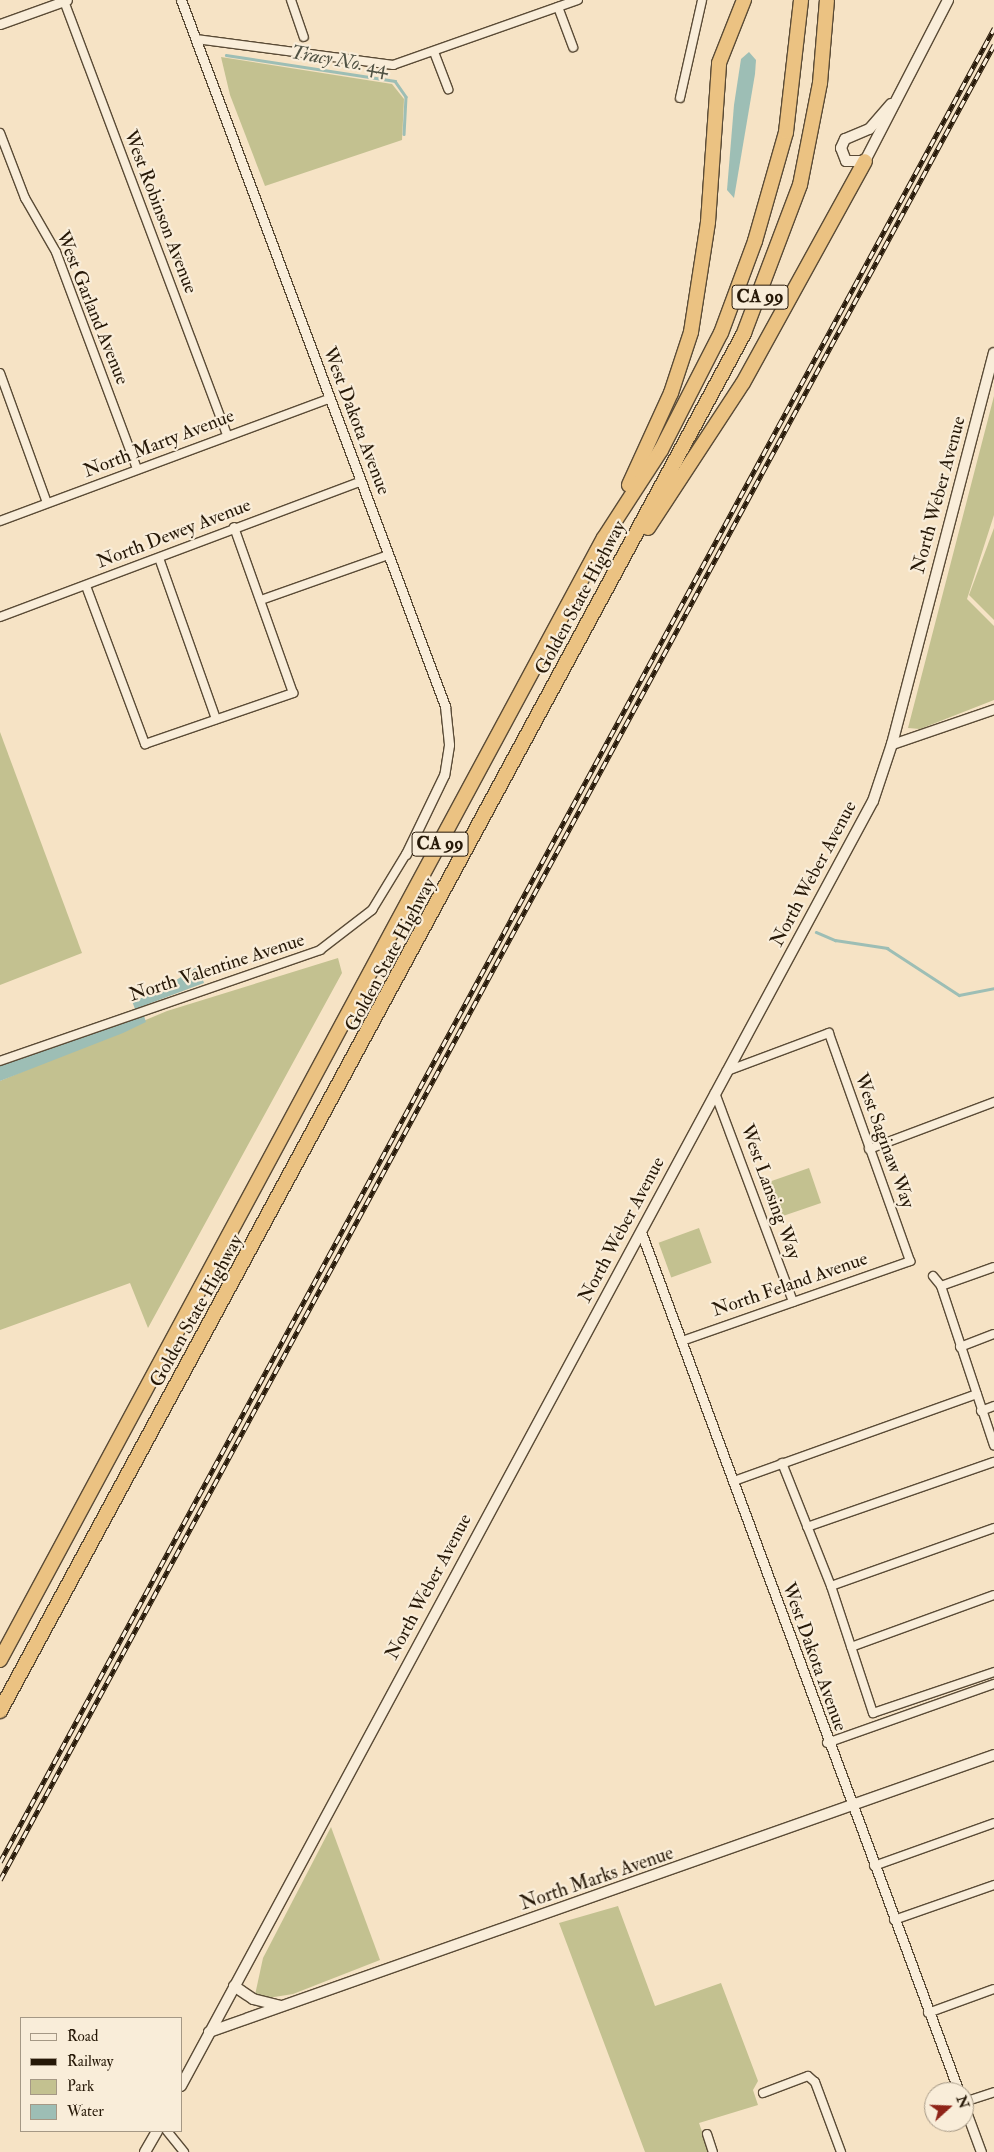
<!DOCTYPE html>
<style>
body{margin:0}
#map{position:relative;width:994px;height:2152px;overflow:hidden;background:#f6e3c5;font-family:"IM FELL Double Pica",serif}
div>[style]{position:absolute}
.green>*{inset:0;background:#c3c190;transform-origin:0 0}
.water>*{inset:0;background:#9dbeb5}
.stream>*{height:2.5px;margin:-1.25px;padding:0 1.25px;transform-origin:1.25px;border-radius:1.25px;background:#9dbeb5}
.roads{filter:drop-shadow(1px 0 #5a4b36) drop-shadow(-1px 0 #5a4b36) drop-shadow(0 1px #5a4b36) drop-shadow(0 -1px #5a4b36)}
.minor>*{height:8px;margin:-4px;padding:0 4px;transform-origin:4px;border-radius:4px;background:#f9edd9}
.tertiary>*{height:9px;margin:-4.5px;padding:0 4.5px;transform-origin:4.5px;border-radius:4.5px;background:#f9edd9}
.secondary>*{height:10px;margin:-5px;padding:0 5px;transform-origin:5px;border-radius:5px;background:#f9edd9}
.motorway>*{height:14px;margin:-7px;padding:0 7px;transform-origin:7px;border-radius:7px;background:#ebc282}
.rail>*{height:4.5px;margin-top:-2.25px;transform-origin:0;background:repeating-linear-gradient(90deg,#f9edd9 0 8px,#261807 0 16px);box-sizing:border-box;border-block:1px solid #261807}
span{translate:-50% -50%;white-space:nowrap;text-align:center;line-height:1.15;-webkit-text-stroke:4.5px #f9edd9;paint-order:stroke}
.shield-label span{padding:1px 4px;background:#f9edd9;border:1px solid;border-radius:4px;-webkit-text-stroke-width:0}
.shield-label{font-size:18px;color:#261807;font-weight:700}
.street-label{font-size:19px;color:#261807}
.water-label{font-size:20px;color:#505244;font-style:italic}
.legend{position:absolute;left:20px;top:2017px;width:162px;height:115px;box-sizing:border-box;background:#f9edd9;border:1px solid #a59885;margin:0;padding:6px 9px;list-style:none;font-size:15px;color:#261807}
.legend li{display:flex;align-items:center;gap:10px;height:25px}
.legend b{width:25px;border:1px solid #a59885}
.north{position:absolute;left:924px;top:2082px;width:50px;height:50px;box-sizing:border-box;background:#f9edd9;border:1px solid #a59885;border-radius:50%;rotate:70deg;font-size:14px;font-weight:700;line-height:20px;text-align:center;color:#261807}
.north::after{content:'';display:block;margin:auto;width:18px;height:22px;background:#8f2418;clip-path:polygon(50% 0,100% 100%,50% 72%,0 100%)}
</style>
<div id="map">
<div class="green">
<i style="clip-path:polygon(221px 57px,392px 84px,404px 99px,402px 140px,265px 186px,230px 95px)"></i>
<i style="clip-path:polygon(994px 396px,994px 515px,967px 599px,994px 626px,994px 700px,920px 729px,908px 728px)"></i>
<i style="clip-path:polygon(994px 528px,994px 620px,969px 595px)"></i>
<i style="clip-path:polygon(0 732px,82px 953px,0 985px)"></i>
<i style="clip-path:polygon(338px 958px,342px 973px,148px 1328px,130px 1283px,0 1330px,0 1081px,167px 1011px)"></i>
<i style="left:809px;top:1168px;width:37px;height:48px;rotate:71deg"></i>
<i style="left:699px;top:1228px;width:37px;height:43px;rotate:70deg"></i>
<i style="clip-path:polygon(331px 1827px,380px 1960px,293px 1994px,268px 1998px,255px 1995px,263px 1958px)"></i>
<i style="clip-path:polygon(618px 1906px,655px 2006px,721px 1983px,758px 2081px,753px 2090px,758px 2105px,699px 2123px,709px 2152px,645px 2152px,559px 1923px)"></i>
</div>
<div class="water">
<i style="clip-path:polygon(749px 52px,756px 60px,755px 74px,734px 198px,727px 190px,734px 105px,741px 59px)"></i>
<i style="clip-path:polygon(198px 966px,204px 983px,135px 1009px,132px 1001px,156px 993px)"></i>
<i style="clip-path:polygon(143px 1013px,146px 1022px,123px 1033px,0 1081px,0 1066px)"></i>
</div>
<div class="stream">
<i style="left:226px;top:55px;width:171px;rotate:8.7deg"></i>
<i style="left:395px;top:81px;width:19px;rotate:55deg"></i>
<i style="left:406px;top:97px;width:37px;rotate:93deg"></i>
<i style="left:816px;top:932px;width:21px;rotate:23deg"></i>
<i style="left:835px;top:940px;width:53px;rotate:8.7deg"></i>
<i style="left:887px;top:948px;width:86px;rotate:33.1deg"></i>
<i style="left:959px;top:995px;width:36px;rotate:-11deg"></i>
</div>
<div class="roads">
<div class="minor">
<i style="left:291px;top:0;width:39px;rotate:71deg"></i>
<i style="left:64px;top:1px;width:464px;rotate:69.4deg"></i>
<i style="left:558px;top:7px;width:43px;rotate:69.4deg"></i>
<i style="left:196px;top:39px;width:199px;rotate:7.5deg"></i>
<i style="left:393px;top:65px;width:196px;rotate:-19.4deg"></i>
<i style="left:434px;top:52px;width:40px;rotate:69deg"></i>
<i style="left:680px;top:98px;width:100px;rotate:-77.3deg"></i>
<i style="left:0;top:133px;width:70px;rotate:69deg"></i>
<i style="left:25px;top:198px;width:62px;rotate:60.1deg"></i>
<i style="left:56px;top:252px;width:232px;rotate:69.5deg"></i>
<i style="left:0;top:373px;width:138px;rotate:70.1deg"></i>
<i style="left:0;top:521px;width:352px;rotate:-20.4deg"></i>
<i style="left:159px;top:558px;width:171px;rotate:70.5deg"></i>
<i style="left:86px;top:586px;width:169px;rotate:69.5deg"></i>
<i style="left:145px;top:744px;width:157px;rotate:-19deg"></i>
<i style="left:293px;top:693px;width:176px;rotate:-109.6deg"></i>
<i style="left:261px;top:600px;width:135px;rotate:-19.5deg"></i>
<i style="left:0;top:617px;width:386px;rotate:-20.6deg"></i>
<i style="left:0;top:1061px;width:339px;rotate:-19.1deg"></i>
<i style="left:320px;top:950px;width:66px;rotate:-37.6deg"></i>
<i style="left:372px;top:910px;width:66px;rotate:-58.7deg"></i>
<i style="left:715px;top:1093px;width:223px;rotate:69.5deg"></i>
<i style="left:869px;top:1149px;width:134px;rotate:-20.6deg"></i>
<i style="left:933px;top:1276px;width:13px;rotate:51deg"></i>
<i style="left:941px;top:1286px;width:168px;rotate:71.6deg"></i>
<i style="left:941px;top:1286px;width:56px;rotate:-19.7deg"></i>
<i style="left:682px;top:1341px;width:242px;rotate:-19.3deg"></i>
<i style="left:910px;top:1261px;width:242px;rotate:-109.6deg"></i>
<i style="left:829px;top:1033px;width:109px;rotate:159.6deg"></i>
<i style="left:960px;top:1347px;width:36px;rotate:-21deg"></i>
<i style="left:981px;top:1411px;width:14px;rotate:-21deg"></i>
<i style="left:782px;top:1463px;width:132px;rotate:68.3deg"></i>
<i style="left:831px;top:1586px;width:134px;rotate:71.7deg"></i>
<i style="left:873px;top:1713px;width:128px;rotate:-18.7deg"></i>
<i style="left:734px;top:1481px;width:258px;rotate:-19.7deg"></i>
<i style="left:807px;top:1527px;width:198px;rotate:-19.2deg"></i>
<i style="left:831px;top:1586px;width:173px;rotate:-19.6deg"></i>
<i style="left:851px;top:1647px;width:152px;rotate:-20deg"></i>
<i style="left:827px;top:1743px;width:177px;rotate:-19.5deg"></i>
<i style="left:874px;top:1866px;width:127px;rotate:-19.7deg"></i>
<i style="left:894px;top:1920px;width:106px;rotate:-19.3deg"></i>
<i style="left:928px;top:2013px;width:70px;rotate:-20deg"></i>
<i style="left:763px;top:2093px;width:48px;rotate:-20.7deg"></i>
<i style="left:808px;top:2076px;width:9px;rotate:41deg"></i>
<i style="left:815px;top:2082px;width:75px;rotate:69.6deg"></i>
<i style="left:964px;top:2102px;width:32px;rotate:-18deg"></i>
<i style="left:167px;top:2131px;width:27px;rotate:51deg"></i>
<i style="left:707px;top:2134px;width:19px;rotate:72deg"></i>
</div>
<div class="tertiary">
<i style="left:181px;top:0;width:754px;rotate:69.5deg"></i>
<i style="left:445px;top:706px;width:39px;rotate:84deg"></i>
<i style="left:449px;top:745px;width:30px;rotate:99deg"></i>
<i style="left:444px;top:775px;width:88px;rotate:115.7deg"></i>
<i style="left:0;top:24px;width:71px;rotate:-19.7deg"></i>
<i style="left:892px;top:744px;width:108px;rotate:-18.9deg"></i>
<i style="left:641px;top:1232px;width:917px;rotate:69.71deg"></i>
<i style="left:964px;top:2106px;width:49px;rotate:69.7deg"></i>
</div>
<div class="secondary">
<i style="left:891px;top:104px;width:33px;rotate:131deg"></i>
<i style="left:869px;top:129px;width:26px;rotate:157deg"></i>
<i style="left:845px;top:139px;width:10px;rotate:114deg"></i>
<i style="left:841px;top:148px;width:14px;rotate:69deg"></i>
<i style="left:846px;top:161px;width:19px"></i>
<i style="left:865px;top:161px;width:181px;rotate:-62.7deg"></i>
<i style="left:234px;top:1986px;width:23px;rotate:34deg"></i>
<i style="left:253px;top:1999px;width:29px;rotate:14deg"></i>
<i style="left:209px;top:2032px;width:832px;rotate:-19.44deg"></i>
<i style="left:181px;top:2086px;width:1459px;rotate:-61.7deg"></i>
<i style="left:873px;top:801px;width:60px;rotate:-71.6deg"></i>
<i style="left:892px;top:744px;width:404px;rotate:-75.4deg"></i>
<i style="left:145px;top:2152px;width:24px;rotate:-60deg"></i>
</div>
<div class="motorway">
<i style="left:629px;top:485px;width:101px;rotate:-65.5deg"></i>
<i style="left:671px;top:393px;width:64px;rotate:-71.8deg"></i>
<i style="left:691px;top:332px;width:111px;rotate:-81.2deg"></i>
<i style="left:708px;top:222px;width:159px;rotate:-86deg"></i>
<i style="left:719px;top:63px;width:68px;rotate:-68.4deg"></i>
<i style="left:648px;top:528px;width:173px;rotate:-56.8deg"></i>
<i style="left:743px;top:383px;width:253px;rotate:-61.2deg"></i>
<i style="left:0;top:1660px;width:1274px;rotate:-61.71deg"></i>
<i style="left:604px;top:538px;width:105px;rotate:-57.1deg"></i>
<i style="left:661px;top:450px;width:131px;rotate:-62.9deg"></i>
<i style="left:721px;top:333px;width:98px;rotate:-69.7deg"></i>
<i style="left:755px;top:241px;width:113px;rotate:-74.1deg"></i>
<i style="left:786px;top:132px;width:133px;rotate:-83.5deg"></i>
<i style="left:0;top:1711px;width:1566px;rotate:-61.63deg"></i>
<i style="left:744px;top:333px;width:158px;rotate:-69.3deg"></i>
<i style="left:800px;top:185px;width:104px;rotate:-78.9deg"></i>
<i style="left:820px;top:83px;width:83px;rotate:-85.2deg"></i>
</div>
</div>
<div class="rail">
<i style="left:0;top:1862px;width:2086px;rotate:-61.54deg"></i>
<i style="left:0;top:1880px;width:2087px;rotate:-61.56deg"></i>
</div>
<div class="shield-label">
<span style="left:760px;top:297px">CA 99</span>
<span style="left:440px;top:844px">CA 99</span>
</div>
<div class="street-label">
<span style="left:160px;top:212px;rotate:69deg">West Robinson Avenue</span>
<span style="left:92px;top:308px;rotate:68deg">West Garland Avenue</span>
<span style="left:356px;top:421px;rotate:69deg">West Dakota Avenue</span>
<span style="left:159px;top:444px;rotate:-21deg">North Marty Avenue</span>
<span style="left:939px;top:495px;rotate:-75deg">North Weber Avenue</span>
<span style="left:174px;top:534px;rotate:-21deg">North Dewey Avenue</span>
<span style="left:581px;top:598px;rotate:-62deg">Golden State Highway</span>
<span style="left:814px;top:874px;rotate:-62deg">North Weber Avenue</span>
<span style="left:391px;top:955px;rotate:-62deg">Golden State Highway</span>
<span style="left:217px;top:968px;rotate:-18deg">North Valentine Avenue</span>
<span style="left:884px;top:1141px;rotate:70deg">West Saginaw Way</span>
<span style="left:770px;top:1192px;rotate:70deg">West Lansing Way</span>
<span style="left:622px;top:1230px;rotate:-62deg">North Weber Avenue</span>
<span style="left:790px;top:1285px;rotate:-19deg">North Feland Avenue</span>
<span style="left:197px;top:1311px;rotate:-61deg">Golden State Highway</span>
<span style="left:429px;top:1587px;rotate:-62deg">North Weber Avenue</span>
<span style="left:814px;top:1657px;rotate:70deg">West Dakota Avenue</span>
<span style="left:597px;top:1879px;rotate:-19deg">North Marks Avenue</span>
</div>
<div class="water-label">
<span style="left:340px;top:60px;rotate:10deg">Tracy No. 44</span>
</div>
<ul class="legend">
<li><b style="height:6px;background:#f9edd9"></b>Road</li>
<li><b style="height:6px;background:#261807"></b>Railway</li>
<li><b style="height:14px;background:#c3c190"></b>Park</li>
<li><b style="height:14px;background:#9dbeb5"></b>Water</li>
</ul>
<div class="north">N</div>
</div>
